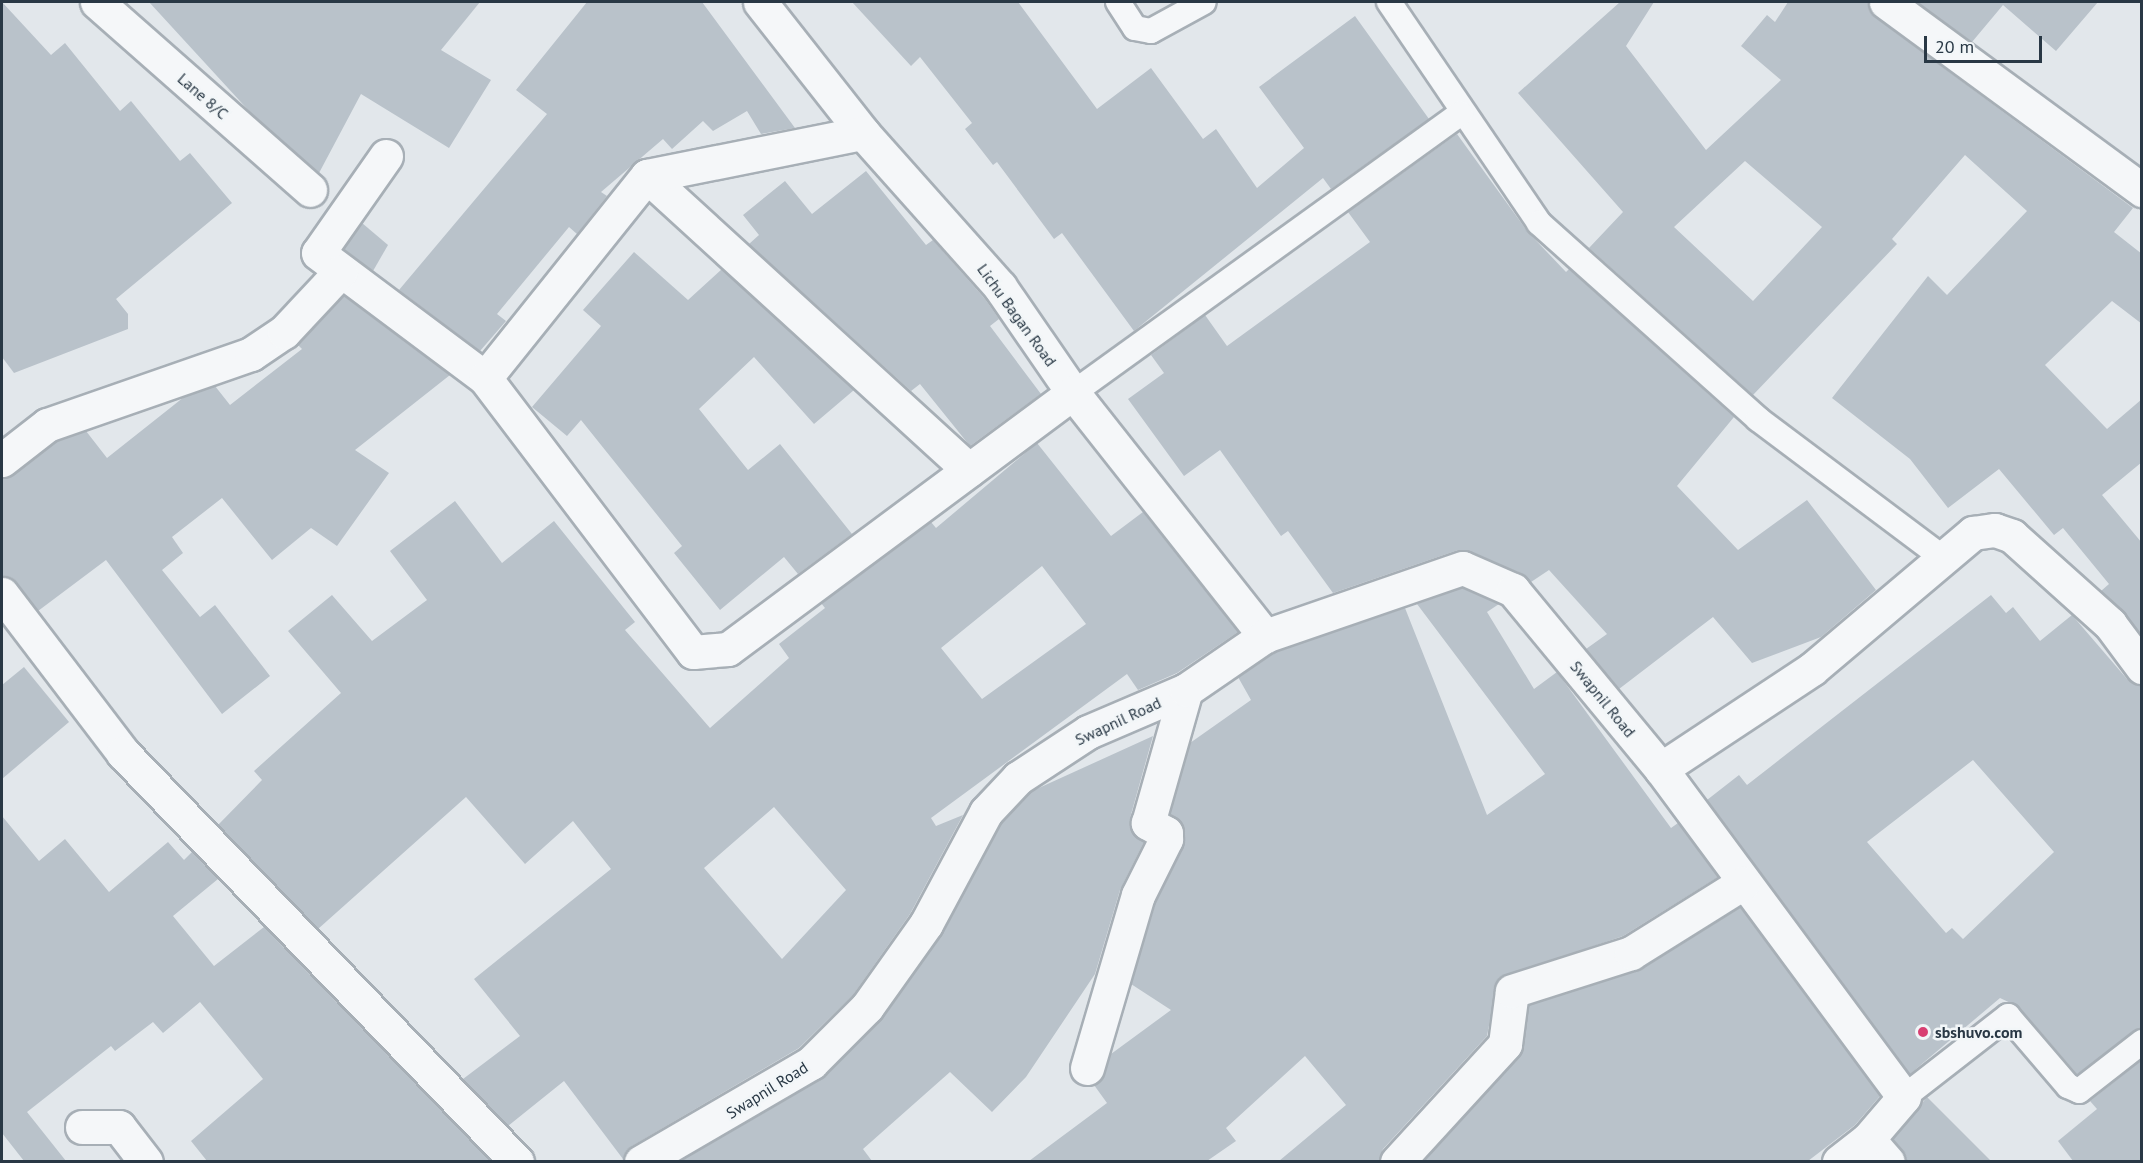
<!DOCTYPE html>
<style>
body{margin:0}
#map{position:relative;width:2143px;height:1163px;overflow:hidden;background:#e2e7eb;font-family:"PT Sans",sans-serif}
div>[style]{position:absolute}
.building>*{inset:0;background:#b9c2ca}
.roads{filter:drop-shadow(2px 0 #a7afb6) drop-shadow(-2px 0 #a7afb6) drop-shadow(0 2px #a7afb6) drop-shadow(0 -2px #a7afb6)}
.lane>*{height:24px;margin:-12px;padding:0 12px;transform-origin:12px;border-radius:12px;background:#f5f7f9}
.street>*{height:33px;margin:-16.5px;padding:0 16.5px;transform-origin:16.5px;border-radius:16.5px;background:#f5f7f9}
.dots>*{width:16px;height:16px;translate:-50% -50%;box-sizing:border-box;border:3px solid #f2f6f8;border-radius:50%}
span{translate:-50% -50%;white-space:nowrap;text-align:center;line-height:1.15;-webkit-text-stroke:5px #f2f6f8;paint-order:stroke}
.street-label{font-size:16px;color:#293845}
.poi-label{font-size:16px;color:#293845;font-weight:700}
.left{translate:0 -50%;text-align:left}
.frame{position:absolute;inset:0;border:3px solid #293845;pointer-events:none}
.scale{position:absolute;left:1924px;top:36px;width:118px;height:27px;box-sizing:border-box;border:3px solid #293845;border-top:0;padding-left:8px;font-size:18px;line-height:21px;white-space:nowrap;color:#293845;-webkit-text-stroke:4px #f2f6f8;paint-order:stroke}
</style>
<div id="map">
<div class="building">
<i style="clip-path:polygon(2px 2px,51px 55px,65px 43px,120px 111px,131px 101px,180px 161px,190px 153px,232px 203px,116px 299px,128px 314px,128px 329px,14px 373px,2px 357px)"></i>
<i style="clip-path:polygon(149px 2px,480px 2px,441px 50px,491px 80px,449px 148px,361px 94px,319px 173px,250px 112px)"></i>
<i style="clip-path:polygon(587px 2px,702px 2px,795px 128px,761px 134px,747px 111px,713px 131px,703px 121px,672px 149px,663px 139px,601px 192px,607px 196px,577px 234px,569px 227px,497px 314px,506px 321px,480px 351px,399px 290px,547px 114px,516px 90px)"></i>
<i style="clip-path:polygon(852px 2px,1018px 2px,1097px 109px,1151px 68px,1203px 139px,1216px 129px,1257px 188px,1304px 148px,1259px 87px,1355px 16px,1429px 119px,1331px 189px,1323px 178px,1134px 331px,1062px 233px,1054px 239px,997px 162px,993px 165px,965px 129px,972px 123px,920px 57px,911px 66px)"></i>
<i style="clip-path:polygon(evenodd,1620px 2px,1654px 2px,1626px 46px,1706px 150px,1781px 80px,1741px 46px,1767px 15px,1775px 22px,1788px 2px,1868px 2px,1875px 17px,2133px 208px,2114px 232px,2142px 254px,2142px 324px,2112px 301px,2045px 365px,2107px 429px,2142px 399px,2142px 462px,2102px 495px,2142px 543px,2142px 635px,2101px 591px,2109px 584px,2063px 528px,2054px 535px,1999px 469px,1948px 508px,1910px 459px,1832px 398px,1928px 276px,1947px 295px,2027px 211px,1965px 155px,1892px 239px,1897px 244px,1753px 395px,1589px 248px,1623px 212px,1518px 93px,1620px 2px,1745px 161px,1822px 227px,1753px 301px,1674px 227px,1745px 161px)"></i>
<i style="clip-path:polygon(1917px 2px,2098px 2px,2056px 51px,2003px 5px,1972px 42px)"></i>
<i style="clip-path:polygon(1457px 134px,1527px 231px,1566px 272px,1569px 269px,1734px 417px,1677px 486px,1738px 550px,1807px 500px,1876px 590px,1821px 637px,1752px 663px,1713px 617px,1619px 689px,1586px 649px,1607px 634px,1549px 570px,1531px 582px,1521px 573px,1458px 550px,1333px 593px,1288px 531px,1281px 536px,1220px 450px,1184px 476px,1128px 399px,1164px 373px,1151px 355px,1205px 315px,1227px 346px,1370px 242px,1348px 212px)"></i>
<i style="clip-path:polygon(866px 171px,926px 245px,933px 240px,985px 299px,999px 319px,990px 326px,1041px 394px,970px 446px,920px 384px,911px 391px,749px 244px,759px 235px,743px 215px,785px 181px,812px 214px)"></i>
<i style="clip-path:polygon(362px 223px,388px 245px,373px 271px,344px 249px)"></i>
<i style="clip-path:polygon(634px 252px,688px 300px,722px 269px,854px 390px,814px 424px,754px 357px,699px 409px,748px 470px,780px 444px,852px 534px,798px 574px,784px 557px,720px 610px,674px 553px,682px 546px,581px 420px,567px 436px,532px 407px,601px 326px,583px 310px)"></i>
<i style="clip-path:polygon(344px 296px,450px 375px,355px 450px,389px 473px,337px 546px,311px 528px,272px 560px,222px 498px,172px 537px,183px 553px,162px 570px,200px 617px,215px 605px,270px 676px,222px 714px,106px 560px,38px 611px,16px 582px,2px 576px,2px 478px,56px 442px,86px 431px,107px 458px,184px 397px,215px 386px,230px 405px,302px 349px,298px 345px)"></i>
<i style="clip-path:polygon(evenodd,1037px 443px,1111px 536px,1143px 512px,1238px 632px,1177px 673px,1138px 690px,1127px 674px,931px 818px,936px 826px,963px 815px,910px 914px,853px 995px,799px 1048px,632px 1146px,623px 1159px,564px 1081px,508px 1126px,463px 1079px,520px 1036px,474px 979px,611px 869px,573px 821px,525px 864px,466px 797px,318px 929px,218px 825px,262px 780px,254px 771px,341px 693px,288px 631px,332px 595px,372px 641px,427px 600px,390px 551px,455px 501px,502px 563px,554px 521px,635px 622px,625px 630px,710px 728px,789px 658px,779px 644px,825px 608px,821px 603px,931px 522px,936px 528px,1037px 443px,1042px 566px,1086px 624px,982px 699px,941px 648px,1042px 566px,1037px 443px,774px 807px,846px 890px,782px 959px,704px 868px,774px 807px)"></i>
<i style="clip-path:polygon(1462px 588px,1499px 604px,1487px 612px,1534px 689px,1557px 672px,1671px 828px,1678px 823px,1718px 877px,1623px 936px,1498px 979px,1487px 1036px,1383px 1149px,1379px 1161px,1279px 1161px,1346px 1105px,1305px 1056px,1226px 1128px,1236px 1141px,1207px 1161px,1029px 1161px,1107px 1103px,1094px 1085px,1105px 1074px,1111px 1054px,1171px 1010px,1131px 984px,1156px 902px,1183px 847px,1182px 824px,1170px 814px,1190px 743px,1251px 700px,1238px 677px,1273px 653px,1405px 608px,1487px 815px,1545px 774px,1417px 604px)"></i>
<i style="clip-path:polygon(evenodd,1991px 595px,2006px 613px,2013px 607px,2040px 641px,2072px 615px,2127px 679px,2142px 685px,2142px 1028px,2077px 1074px,2019px 1007px,2000px 998px,1910px 1074px,1707px 800px,1739px 775px,1747px 785px,1991px 595px,1973px 760px,2054px 852px,1963px 939px,1952px 928px,1946px 933px,1867px 842px,1973px 760px)"></i>
<i style="clip-path:polygon(24px 667px,69px 722px,2px 779px,2px 685px)"></i>
<i style="clip-path:polygon(1153px 736px,1130px 818px,1132px 833px,1144px 842px,1120px 890px,1095px 974px,1026px 1077px,992px 1112px,950px 1072px,863px 1149px,872px 1161px,679px 1161px,821px 1079px,880px 1020px,943px 933px,1001px 823px,1030px 792px)"></i>
<i style="clip-path:polygon(2px 816px,39px 861px,65px 839px,109px 892px,168px 842px,184px 860px,192px 852px,218px 879px,173px 916px,214px 966px,264px 927px,490px 1161px,207px 1161px,191px 1141px,263px 1079px,200px 1002px,163px 1033px,153px 1022px,115px 1051px,111px 1046px,27px 1112px,66px 1161px,24px 1161px,2px 1133px)"></i>
<i style="clip-path:polygon(1740px 907px,1880px 1096px,1855px 1125px,1808px 1161px,1423px 1161px,1519px 1056px,1529px 1005px,1641px 969px)"></i>
<i style="clip-path:polygon(2142px 1060px,2142px 1161px,2073px 1161px,2058px 1141px,2097px 1109px,2090px 1101px)"></i>
<i style="clip-path:polygon(1927px 1097px,1991px 1161px,1906px 1161px,1893px 1139px)"></i>
</div>
<div class="roads">
<div class="lane">
<i style="left:1118px;top:2px;width:31px;rotate:57deg"></i>
<i style="left:1135px;top:28px;width:16px;rotate:11deg"></i>
<i style="left:1151px;top:31px;width:60px;rotate:-28.7deg"></i>
<i style="left:1389px;top:2px;width:267px;rotate:55.8deg"></i>
<i style="left:1539px;top:223px;width:294px;rotate:41.8deg"></i>
<i style="left:1758px;top:419px;width:231px;rotate:36.9deg"></i>
<i style="left:1073px;top:393px;width:478px;rotate:-35.8deg"></i>
<i style="left:1904px;top:1097px;width:132px;rotate:-37.9deg"></i>
<i style="left:2008px;top:1016px;width:92px;rotate:49.4deg"></i>
<i style="left:2068px;top:1086px;width:12px;rotate:24deg"></i>
<i style="left:2079px;top:1091px;width:80px;rotate:-37.9deg"></i>
</div>
<div class="street">
<i style="left:97px;top:2px;width:284px;rotate:41.4deg"></i>
<i style="left:760px;top:2px;width:167px;rotate:51.8deg"></i>
<i style="left:863px;top:133px;width:206px;rotate:48.3deg"></i>
<i style="left:1000px;top:287px;width:129px;rotate:55.4deg"></i>
<i style="left:1073px;top:393px;width:310px;rotate:51.7deg"></i>
<i style="left:1886px;top:2px;width:318px;rotate:36.3deg"></i>
<i style="left:386px;top:156px;width:118px;rotate:125deg"></i>
<i style="left:318px;top:253px;width:209px;rotate:36.8deg"></i>
<i style="left:485px;top:378px;width:344px;rotate:52.8deg"></i>
<i style="left:693px;top:652px;width:35px;rotate:-5deg"></i>
<i style="left:728px;top:649px;width:430px;rotate:-36.6deg"></i>
<i style="left:647px;top:176px;width:436px;rotate:42.4deg"></i>
<i style="left:485px;top:378px;width:259px;rotate:-51.3deg"></i>
<i style="left:647px;top:176px;width:220px;rotate:-11.3deg"></i>
<i style="left:2px;top:460px;width:57px;rotate:-37.9deg"></i>
<i style="left:47px;top:425px;width:216px;rotate:-19.2deg"></i>
<i style="left:251px;top:354px;width:40px;rotate:-34deg"></i>
<i style="left:284px;top:332px;width:83px;rotate:-46.9deg"></i>
<i style="left:2px;top:594px;width:200px;rotate:52.7deg"></i>
<i style="left:123px;top:753px;width:568px;rotate:46.07deg"></i>
<i style="left:1661px;top:769px;width:181px;rotate:-33.5deg"></i>
<i style="left:1812px;top:669px;width:211px;rotate:-40.2deg"></i>
<i style="left:1973px;top:533px;width:22px;rotate:-8deg"></i>
<i style="left:1995px;top:530px;width:18px;rotate:19deg"></i>
<i style="left:2012px;top:536px;width:132px;rotate:41.9deg"></i>
<i style="left:2110px;top:624px;width:54px;rotate:53.3deg"></i>
<i style="left:1087px;top:1068px;width:180px;rotate:-73.6deg"></i>
<i style="left:1138px;top:895px;width:63px;rotate:-63.4deg"></i>
<i style="left:1166px;top:839px;width:6px;rotate:-90deg"></i>
<i style="left:1166px;top:833px;width:21px;rotate:-151deg"></i>
<i style="left:1148px;top:823px;width:138px;rotate:-74.1deg"></i>
<i style="left:82px;top:1127px;width:37px"></i>
<i style="left:119px;top:1127px;width:44px;rotate:52.4deg"></i>
<i style="left:1868px;top:1139px;width:30px;rotate:49deg"></i>
<i style="left:641px;top:1162px;width:197px;rotate:-30.2deg"></i>
<i style="left:811px;top:1063px;width:79px;rotate:-45deg"></i>
<i style="left:867px;top:1007px;width:102px;rotate:-54.6deg"></i>
<i style="left:926px;top:924px;width:127px;rotate:-61.8deg"></i>
<i style="left:986px;top:812px;width:47px;rotate:-46.7deg"></i>
<i style="left:1018px;top:778px;width:84px;rotate:-33.3deg"></i>
<i style="left:1088px;top:732px;width:107px;rotate:-23.2deg"></i>
<i style="left:1186px;top:690px;width:96px;rotate:-34.4deg"></i>
<i style="left:1265px;top:636px;width:209px;rotate:-19deg"></i>
<i style="left:1463px;top:568px;width:55px;rotate:23.7deg"></i>
<i style="left:1513px;top:590px;width:232px;rotate:50.4deg"></i>
<i style="left:1661px;top:769px;width:408px;rotate:53.5deg"></i>
<i style="left:1904px;top:1097px;width:55px;rotate:130.6deg"></i>
<i style="left:1868px;top:1139px;width:37px;rotate:142deg"></i>
<i style="left:1397px;top:1162px;width:160px;rotate:-47.5deg"></i>
<i style="left:1505px;top:1044px;width:53px;rotate:-82.5deg"></i>
<i style="left:1512px;top:991px;width:125px;rotate:-17.7deg"></i>
<i style="left:1631px;top:953px;width:132px;rotate:-32deg"></i>
</div>
</div>
<div class="dots">
<i style="left:1923px;top:1032px;background:#d83f72"></i>
</div>
<div class="street-label">
<span style="left:203px;top:96px;rotate:41deg">Lane 8/C</span>
<span style="left:1017px;top:315px;rotate:54deg">Lichu Bagan Road</span>
<span style="left:1603px;top:699px;rotate:51deg">Swapnil Road</span>
<span style="left:1118px;top:721px;rotate:-25deg">Swapnil Road</span>
<span style="left:767px;top:1090px;rotate:-32deg">Swapnil Road</span>
</div>
<div class="poi-label">
<span class="left" style="left:1935px;top:1032px">sbshuvo.com</span>
</div>
<div class="frame"></div>
<div class="scale">20 m</div>
</div>
